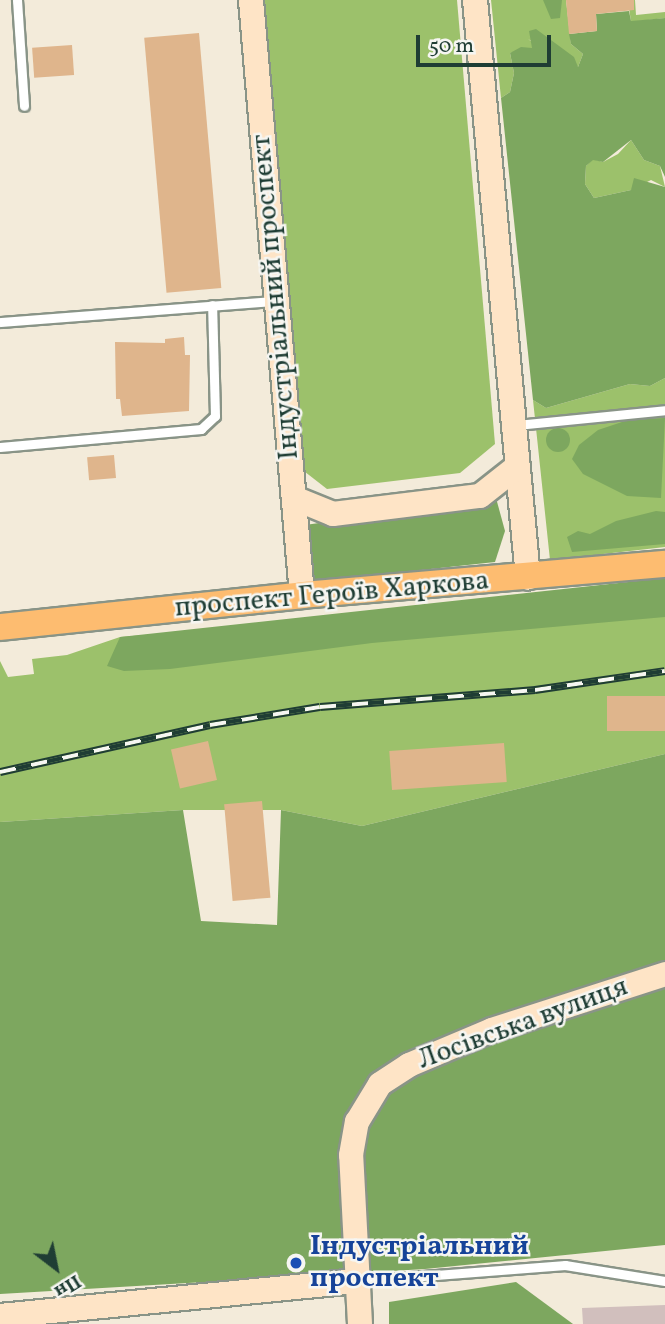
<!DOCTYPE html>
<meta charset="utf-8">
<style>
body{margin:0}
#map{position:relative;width:665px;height:1324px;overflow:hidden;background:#f3ebda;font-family:Vollkorn,serif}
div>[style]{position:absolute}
.industrial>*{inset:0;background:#d1bfbd}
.green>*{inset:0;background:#9cc16b}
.forest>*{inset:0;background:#7da75f}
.round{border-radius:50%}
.building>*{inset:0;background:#dfb58c;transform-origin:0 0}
.roads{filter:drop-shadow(2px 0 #899487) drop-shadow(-2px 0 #899487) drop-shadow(0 2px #899487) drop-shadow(0 -2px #899487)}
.lane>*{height:9px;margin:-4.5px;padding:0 4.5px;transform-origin:4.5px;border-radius:4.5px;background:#fff}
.secondary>*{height:24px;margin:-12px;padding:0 12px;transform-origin:12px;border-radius:12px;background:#fee4c6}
.primary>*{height:26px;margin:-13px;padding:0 13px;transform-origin:13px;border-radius:13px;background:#fdbc70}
.rail>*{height:8px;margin-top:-4px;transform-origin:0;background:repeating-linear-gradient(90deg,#f6f6f2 0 16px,#1f3d34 0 32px);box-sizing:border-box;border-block:2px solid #1f3d34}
.dots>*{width:19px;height:19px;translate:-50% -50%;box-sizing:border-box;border:4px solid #f6f6f2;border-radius:50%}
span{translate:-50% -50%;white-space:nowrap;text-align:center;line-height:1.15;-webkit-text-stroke:5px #f6f6f2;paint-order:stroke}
.street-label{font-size:28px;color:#1f3d34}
.transit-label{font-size:28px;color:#164399;font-weight:700}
.left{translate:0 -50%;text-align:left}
.north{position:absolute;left:21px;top:1233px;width:70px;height:70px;-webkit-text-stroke:5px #f6f6f2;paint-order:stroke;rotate:148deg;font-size:19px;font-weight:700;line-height:28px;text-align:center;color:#1f3d34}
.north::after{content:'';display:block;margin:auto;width:24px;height:32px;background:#1f3d34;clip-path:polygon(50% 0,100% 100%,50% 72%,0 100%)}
.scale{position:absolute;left:416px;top:35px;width:135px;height:32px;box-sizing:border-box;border:4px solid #1f3d34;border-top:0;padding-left:9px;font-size:21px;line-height:24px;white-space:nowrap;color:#1f3d34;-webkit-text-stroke:5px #f6f6f2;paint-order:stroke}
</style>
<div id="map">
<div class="industrial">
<i style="clip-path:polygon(665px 1305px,665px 1324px,583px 1324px,582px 1308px)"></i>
</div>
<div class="green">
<i style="clip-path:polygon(243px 0,457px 0,495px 444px,460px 473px,327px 489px,291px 461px)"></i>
<i style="clip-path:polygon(491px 0,566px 0,571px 44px,583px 54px,578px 67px,528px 39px,535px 44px,533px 48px,510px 53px,514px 73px,510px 92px,501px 98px)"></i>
<i style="clip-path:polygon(628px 0,635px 0,636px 15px,665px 12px,665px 18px,631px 22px)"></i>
<i style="clip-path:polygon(631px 140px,644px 160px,660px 166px,665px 187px,651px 180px,631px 190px,594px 198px,585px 184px,586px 166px,593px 159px,603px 162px,618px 154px)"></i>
<i style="clip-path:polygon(665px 378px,665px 547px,550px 560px,533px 400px,546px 408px,630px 384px,650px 386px)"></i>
<i style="clip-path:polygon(665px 592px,665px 754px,362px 826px,281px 810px,183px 810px,0 822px,0 661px,8px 677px,34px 674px,32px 659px,67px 655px,120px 637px)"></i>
</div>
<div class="forest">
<i style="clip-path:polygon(543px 0,562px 0,560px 18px,551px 19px)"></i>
<i style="clip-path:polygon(629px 11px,631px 21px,665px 18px,665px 177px,660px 166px,644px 160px,631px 140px,603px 162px,593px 160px,586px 166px,585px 184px,594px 198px,631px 190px,634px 178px,665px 187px,665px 378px,650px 386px,630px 384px,546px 408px,533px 400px,501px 98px,510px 92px,514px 73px,510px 53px,521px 47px,532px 48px,529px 31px,536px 29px,574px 57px,578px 67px,583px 54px,571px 44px,569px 34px,597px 31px,596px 14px)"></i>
<i style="clip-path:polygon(665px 418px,661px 498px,627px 496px,583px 474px,572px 459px,579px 445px,598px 430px,628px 420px)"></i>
<i class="round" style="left:546px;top:428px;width:24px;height:24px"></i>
<i style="clip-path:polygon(496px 498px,505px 531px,495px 562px,311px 582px,305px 525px)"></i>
<i style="clip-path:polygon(656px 511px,665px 512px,665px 544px,572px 552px,567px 537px,578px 531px,590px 534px,616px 521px)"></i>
<i style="clip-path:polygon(665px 578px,665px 617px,372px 643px,170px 669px,124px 671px,107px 666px,120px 637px)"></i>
<i style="clip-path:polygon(665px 754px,665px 1245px,425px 1269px,0 1294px,0 822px,183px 810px,201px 921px,277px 925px,281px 810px,362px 826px)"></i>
<i style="clip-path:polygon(516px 1282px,573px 1324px,389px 1324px,389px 1302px)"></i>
</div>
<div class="building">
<i style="clip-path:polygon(566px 0,634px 0,634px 10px,596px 14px,597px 31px,569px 34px)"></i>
<i style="left:199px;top:33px;width:256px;height:55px;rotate:85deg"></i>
<i style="left:72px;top:45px;width:30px;height:40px;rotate:86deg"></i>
<i style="clip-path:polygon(184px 337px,185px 355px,190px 355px,189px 411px,122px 416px,120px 399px,116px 399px,115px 342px,165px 343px,165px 339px)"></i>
<i style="left:114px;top:455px;width:23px;height:27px;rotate:85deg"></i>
<i style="left:665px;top:696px;width:35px;height:58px;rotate:90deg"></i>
<i style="left:208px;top:741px;width:40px;height:38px;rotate:77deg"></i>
<i style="left:504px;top:743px;width:39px;height:115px;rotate:86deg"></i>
<i style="left:262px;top:801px;width:97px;height:38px;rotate:85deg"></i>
</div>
<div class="roads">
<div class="lane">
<i style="left:17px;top:0;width:106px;rotate:86.2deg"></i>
<i style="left:0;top:322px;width:276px;rotate:-4.4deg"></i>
<i style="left:516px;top:425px;width:150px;rotate:-5.7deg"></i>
<i style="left:0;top:447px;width:202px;rotate:-5.1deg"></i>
<i style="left:201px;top:429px;width:19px;rotate:-43deg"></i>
<i style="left:215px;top:416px;width:111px;rotate:-91.5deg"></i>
<i style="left:358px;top:1281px;width:208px;rotate:-4.4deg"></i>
<i style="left:565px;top:1265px;width:101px;rotate:9.1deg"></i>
</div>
<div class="secondary">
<i style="left:251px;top:0;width:597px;rotate:85.1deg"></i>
<i style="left:475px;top:0;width:580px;rotate:84.76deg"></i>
<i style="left:294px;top:498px;width:42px;rotate:22.3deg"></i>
<i style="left:333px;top:514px;width:148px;rotate:-7deg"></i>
<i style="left:480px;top:496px;width:48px;rotate:-38.3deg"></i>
<i style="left:0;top:1316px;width:358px;rotate:-5.6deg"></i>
<i style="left:360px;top:1324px;width:169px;rotate:-93deg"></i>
<i style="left:351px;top:1155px;width:34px;rotate:-80deg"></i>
<i style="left:357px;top:1122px;width:44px;rotate:-58.8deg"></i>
<i style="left:380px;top:1084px;width:35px;rotate:-33deg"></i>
<i style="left:409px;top:1065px;width:90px;rotate:-22.9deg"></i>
<i style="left:492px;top:1030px;width:182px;rotate:-17.9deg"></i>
</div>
<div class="primary">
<i style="left:0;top:627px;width:304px;rotate:-6deg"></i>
<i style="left:302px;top:595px;width:364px;rotate:-4.9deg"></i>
</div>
</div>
<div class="rail">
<i style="left:0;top:772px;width:215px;rotate:-12.6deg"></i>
<i style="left:210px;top:725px;width:111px;rotate:-9.3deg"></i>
<i style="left:320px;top:707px;width:216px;rotate:-4.5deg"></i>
<i style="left:535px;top:690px;width:131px;rotate:-8.3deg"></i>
</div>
<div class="dots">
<i style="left:296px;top:1263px;background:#1a4fb4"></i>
</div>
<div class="street-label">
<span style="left:276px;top:297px;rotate:-95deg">Індустріальний проспект</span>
<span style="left:332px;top:595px;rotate:-5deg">проспект Героїв Харкова</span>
<span style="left:523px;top:1024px;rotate:-20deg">Лосівська вулиця</span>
</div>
<div class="transit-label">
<span class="left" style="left:310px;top:1263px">Індустріальний<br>проспект</span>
</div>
<div class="north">Пн</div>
<div class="scale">50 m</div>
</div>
